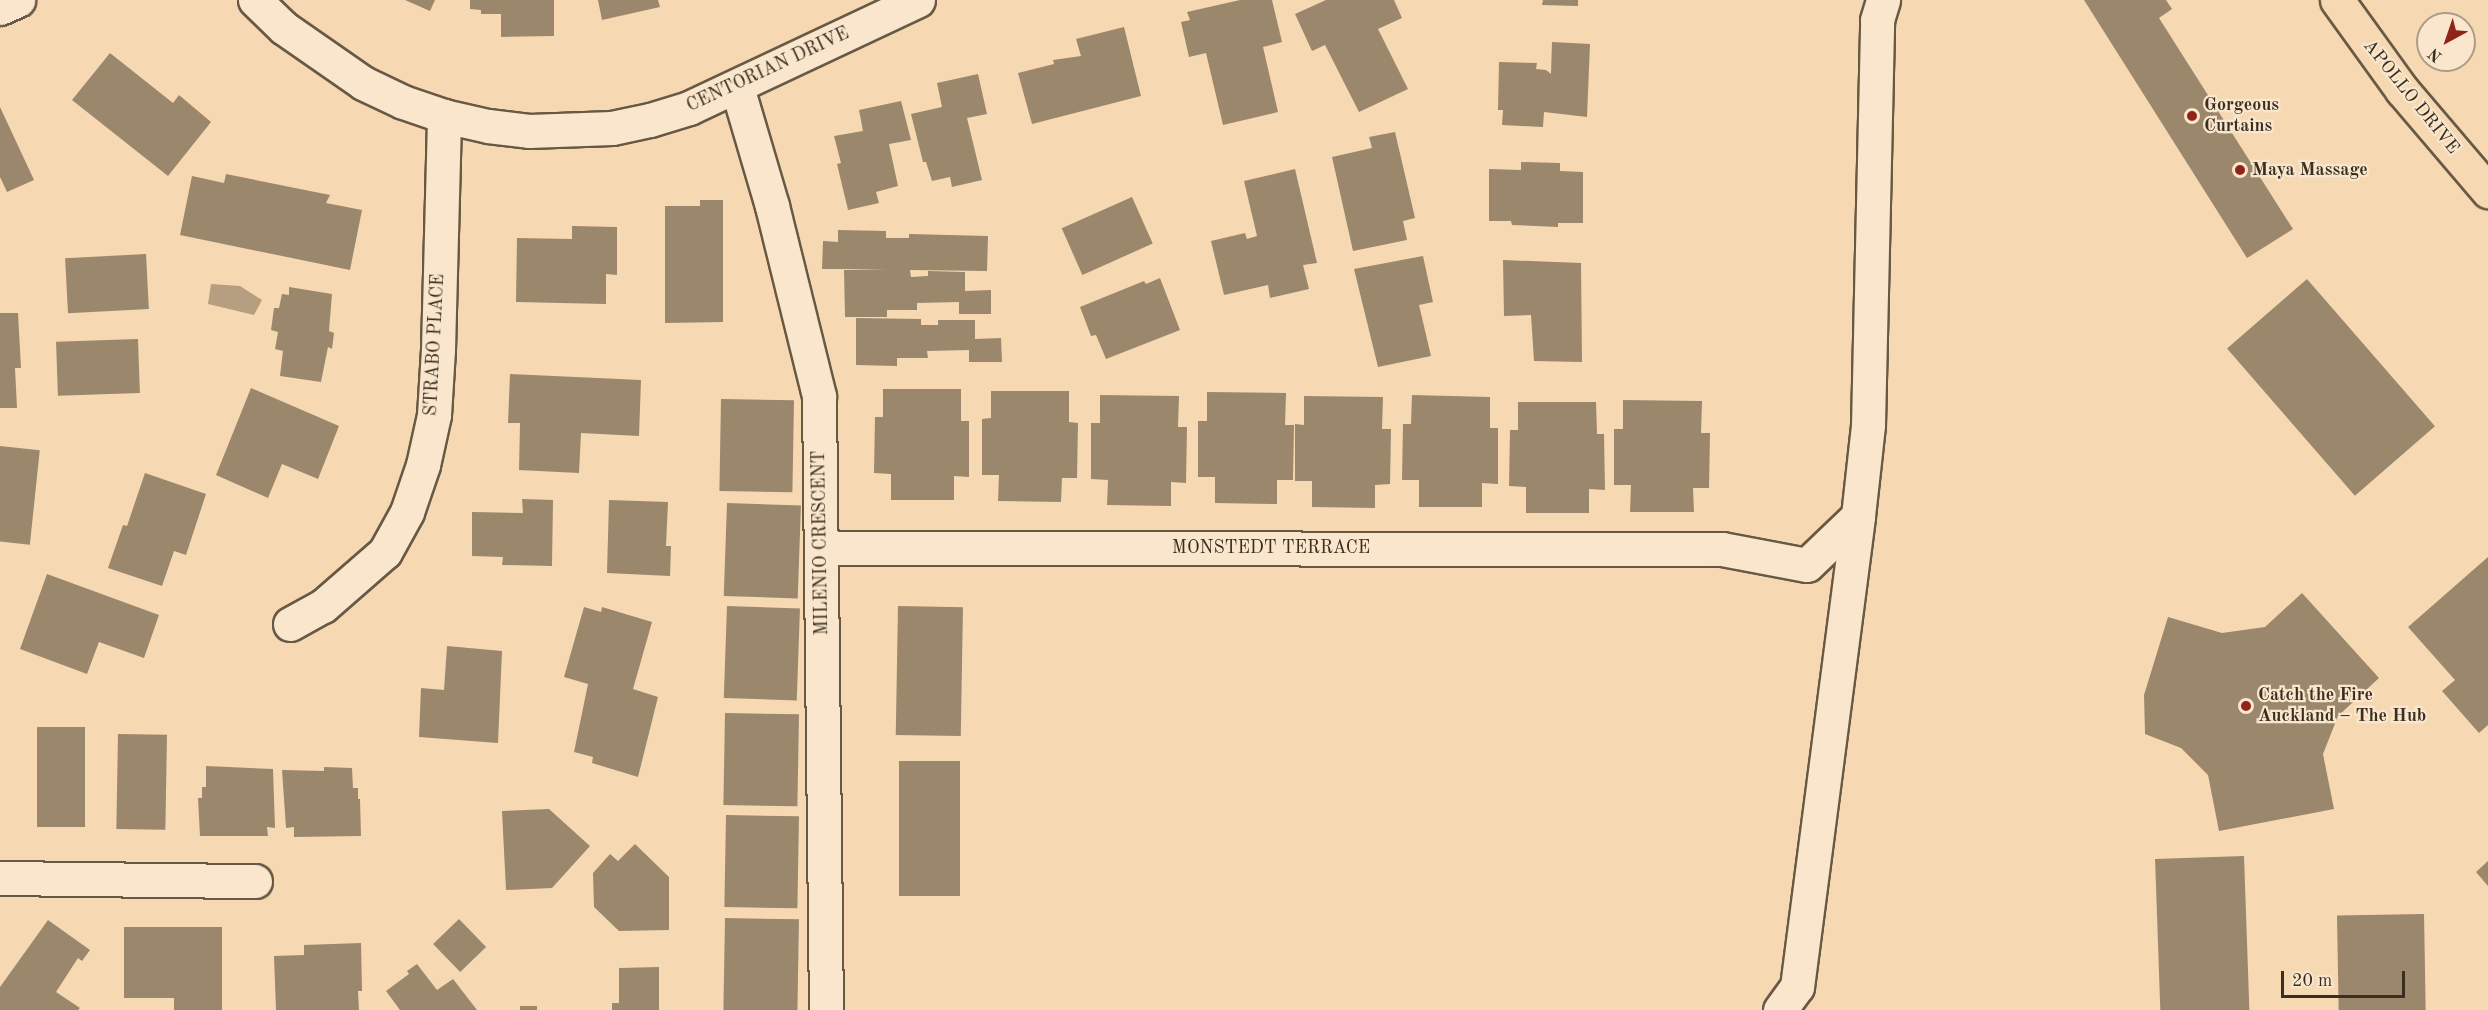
<!DOCTYPE html>
<meta charset="utf-8">
<style>
body{margin:0}
#map{position:relative;width:2488px;height:1010px;overflow:hidden;background:#f6d9b2;font-family:"Old Standard TT",serif}
div>[style]{position:absolute}
.water>*{inset:0;background:#b69f80}
.building>*{inset:0;background:#9b876c;transform-origin:0 0}
.roads{filter:drop-shadow(2px 0 #685944) drop-shadow(-2px 0 #685944) drop-shadow(0 2px #685944) drop-shadow(0 -2px #685944)}
.minor>*{height:33px;margin:-16.5px;padding:0 16.5px;transform-origin:16.5px;border-radius:16.5px;background:#f9e6cd}
.major>*{height:33px;margin:-16.5px;padding:0 16.5px;transform-origin:16.5px;border-radius:16.5px;background:#f6d9b2}
.dots>*{width:16px;height:16px;translate:-50% -50%;box-sizing:border-box;border:3px solid #f9e6cd;border-radius:50%}
span{translate:-50% -50%;white-space:nowrap;text-align:center;line-height:1.15;-webkit-text-stroke:4.5px #f9e6cd;paint-order:stroke}
.street-label{font-size:18px;color:#392e20}
.poi-label{font-size:18px;color:#392e20;font-weight:700}
.left{translate:0 -50%;text-align:left}
.north{position:absolute;left:2416px;top:12px;width:60px;height:60px;box-sizing:border-box;background:#f9e6cd;border:2px solid #ac9c88;border-radius:50%;rotate:220deg;font-size:16px;font-weight:700;line-height:24px;text-align:center;color:#392e20}
.north::after{content:'';display:block;margin:auto;width:21px;height:27px;background:#8f2418;clip-path:polygon(50% 0,100% 100%,50% 72%,0 100%)}
.scale{position:absolute;left:2281px;top:971px;width:124px;height:27px;box-sizing:border-box;border:3px solid #392e20;border-top:0;padding-left:8px;font-size:18px;line-height:21px;white-space:nowrap;color:#392e20;-webkit-text-stroke:4px #f9e6cd;paint-order:stroke}
</style>
<div id="map">
<div class="water">
<i style="clip-path:polygon(211px 284px,240px 286px,262px 300px,254px 315px,208px 304px)"></i>
</div>
<div class="building">
<i style="clip-path:polygon(405px 0,435px 0,430px 11px)"></i>
<i style="clip-path:polygon(470px 0,554px 0,554px 36px,501px 37px,501px 14px,481px 14px,481px 10px,470px 9px)"></i>
<i style="clip-path:polygon(598px 0,658px 0,660px 7px,602px 20px)"></i>
<i style="clip-path:polygon(1240px 0,1272px 0,1282px 42px,1263px 47px,1278px 112px,1223px 125px,1206px 53px,1189px 57px,1181px 22px,1190px 20px,1187px 12px)"></i>
<i style="clip-path:polygon(1326px 0,1394px 0,1402px 18px,1378px 29px,1408px 89px,1359px 112px,1325px 45px,1312px 51px,1295px 14px)"></i>
<i style="clip-path:polygon(1543px 0,1578px 0,1578px 6px,1542px 5px)"></i>
<i style="clip-path:polygon(2084px 0,2166px 0,2172px 9px,2159px 18px,2293px 229px,2247px 258px)"></i>
<i style="clip-path:polygon(1124px 27px,1141px 96px,1032px 124px,1018px 73px,1054px 64px,1053px 60px,1081px 56px,1076px 39px)"></i>
<i style="clip-path:polygon(1552px 42px,1590px 44px,1587px 117px,1544px 112px,1543px 127px,1502px 125px,1503px 110px,1498px 110px,1499px 62px,1537px 63px,1536px 69px,1546px 70px,1551px 74px)"></i>
<i style="clip-path:polygon(110px 53px,173px 103px,179px 95px,211px 122px,168px 176px,72px 100px)"></i>
<i style="clip-path:polygon(978px 74px,987px 114px,967px 118px,982px 180px,952px 187px,950px 177px,932px 181px,926px 162px,923px 162px,911px 114px,942px 107px,937px 83px)"></i>
<i style="clip-path:polygon(901px 101px,911px 140px,889px 144px,898px 186px,876px 192px,879px 203px,848px 210px,837px 164px,841px 163px,834px 136px,863px 131px,859px 110px)"></i>
<i style="clip-path:polygon(0 107px,34px 180px,7px 192px,0 177px)"></i>
<i style="clip-path:polygon(1395px 132px,1415px 218px,1403px 221px,1407px 240px,1353px 251px,1332px 157px,1372px 148px,1369px 137px)"></i>
<i style="clip-path:polygon(1521px 162px,1560px 163px,1560px 171px,1583px 172px,1583px 223px,1558px 223px,1558px 227px,1512px 225px,1511px 221px,1489px 221px,1489px 169px,1521px 170px)"></i>
<i style="clip-path:polygon(1295px 169px,1317px 263px,1303px 265px,1309px 289px,1270px 298px,1268px 285px,1224px 295px,1211px 241px,1245px 233px,1247px 239px,1257px 236px,1244px 181px)"></i>
<i style="clip-path:polygon(226px 174px,330px 195px,326px 203px,362px 210px,350px 270px,180px 235px,192px 176px,224px 183px)"></i>
<i style="left:1132px;top:197px;width:51px;height:77px;rotate:66deg"></i>
<i style="clip-path:polygon(700px 200px,723px 200px,723px 322px,665px 323px,665px 206px,700px 206px)"></i>
<i style="clip-path:polygon(572px 226px,617px 227px,617px 275px,606px 274px,606px 304px,516px 302px,517px 238px,572px 239px)"></i>
<i style="clip-path:polygon(838px 230px,886px 231px,886px 238px,909px 238px,909px 234px,988px 236px,987px 271px,910px 270px,911px 277px,928px 276px,928px 271px,965px 272px,965px 291px,991px 290px,991px 314px,959px 314px,959px 302px,917px 303px,917px 310px,887px 310px,887px 317px,845px 317px,844px 270px,887px 269px,822px 269px,823px 241px,838px 242px)"></i>
<i style="left:146px;top:254px;width:55px;height:81px;rotate:87deg"></i>
<i style="clip-path:polygon(1423px 256px,1433px 302px,1419px 305px,1431px 356px,1378px 367px,1354px 269px)"></i>
<i style="clip-path:polygon(1503px 260px,1581px 263px,1582px 362px,1534px 361px,1531px 315px,1504px 316px)"></i>
<i style="clip-path:polygon(1160px 278px,1180px 330px,1106px 359px,1096px 335px,1091px 336px,1080px 307px,1144px 281px,1146px 284px)"></i>
<i style="left:2307px;top:279px;width:195px;height:106px;rotate:49deg"></i>
<i style="clip-path:polygon(289px 287px,332px 294px,329px 331px,334px 333px,332px 349px,328px 347px,321px 382px,280px 376px,283px 351px,275px 349px,278px 332px,271px 330px,274px 308px,279px 308px,282px 294px,289px 295px)"></i>
<i style="clip-path:polygon(0 313px,18px 313px,21px 368px,15px 368px,17px 408px,0 408px)"></i>
<i style="clip-path:polygon(856px 318px,921px 319px,921px 325px,938px 325px,938px 320px,975px 320px,975px 339px,1001px 338px,1002px 362px,969px 362px,969px 350px,927px 351px,928px 358px,897px 358px,897px 366px,856px 365px)"></i>
<i style="left:138px;top:339px;width:54px;height:82px;rotate:88deg"></i>
<i style="clip-path:polygon(510px 374px,641px 380px,639px 436px,581px 433px,579px 473px,519px 470px,520px 423px,508px 423px)"></i>
<i style="clip-path:polygon(251px 388px,339px 426px,318px 479px,282px 464px,268px 498px,216px 475px)"></i>
<i style="clip-path:polygon(883px 389px,961px 389px,961px 421px,969px 421px,969px 477px,954px 476px,954px 500px,891px 500px,891px 474px,874px 473px,875px 417px,883px 417px)"></i>
<i style="clip-path:polygon(991px 391px,1069px 391px,1069px 422px,1078px 423px,1077px 478px,1062px 478px,1061px 502px,998px 501px,999px 475px,982px 475px,982px 419px,991px 418px)"></i>
<i style="clip-path:polygon(1207px 392px,1286px 393px,1285px 425px,1294px 425px,1293px 480px,1277px 480px,1277px 504px,1215px 503px,1215px 477px,1198px 477px,1198px 421px,1207px 421px)"></i>
<i style="clip-path:polygon(1100px 395px,1179px 396px,1178px 427px,1187px 427px,1186px 483px,1171px 482px,1171px 506px,1107px 505px,1108px 480px,1091px 479px,1091px 423px,1100px 423px)"></i>
<i style="clip-path:polygon(1412px 395px,1490px 397px,1490px 428px,1498px 428px,1498px 484px,1482px 483px,1482px 507px,1419px 507px,1419px 480px,1402px 480px,1403px 424px,1411px 424px)"></i>
<i style="clip-path:polygon(1304px 396px,1383px 397px,1382px 429px,1391px 429px,1390px 484px,1375px 485px,1375px 508px,1312px 507px,1312px 481px,1295px 481px,1295px 424px,1304px 425px)"></i>
<i style="left:721px;top:399px;width:73px;height:92px;rotate:1deg"></i>
<i style="clip-path:polygon(1623px 400px,1702px 401px,1701px 433px,1710px 433px,1709px 488px,1693px 488px,1694px 512px,1630px 512px,1631px 485px,1614px 485px,1614px 429px,1623px 429px)"></i>
<i style="clip-path:polygon(1518px 402px,1596px 402px,1597px 434px,1604px 434px,1605px 490px,1589px 489px,1589px 513px,1526px 513px,1526px 487px,1509px 486px,1510px 430px,1518px 430px)"></i>
<i style="left:0;top:446px;width:40px;height:95px;rotate:6deg"></i>
<i style="clip-path:polygon(145px 473px,206px 494px,186px 555px,174px 551px,162px 586px,108px 568px,123px 525px,127px 526px)"></i>
<i style="clip-path:polygon(522px 499px,553px 500px,552px 566px,502px 565px,503px 557px,472px 556px,472px 512px,523px 513px)"></i>
<i style="clip-path:polygon(609px 500px,668px 502px,666px 546px,671px 546px,670px 576px,607px 573px)"></i>
<i style="left:727px;top:503px;width:74px;height:93px;rotate:2deg"></i>
<i style="clip-path:polygon(2488px 557px,2488px 725px,2479px 733px,2442px 691px,2455px 680px,2408px 627px)"></i>
<i style="clip-path:polygon(47px 574px,159px 615px,144px 658px,99px 642px,87px 674px,20px 649px)"></i>
<i style="clip-path:polygon(2302px 593px,2379px 678px,2338px 716px,2323px 754px,2334px 809px,2219px 831px,2208px 775px,2181px 748px,2145px 734px,2144px 695px,2168px 617px,2222px 633px,2265px 627px)"></i>
<i style="left:727px;top:606px;width:73px;height:92px;rotate:2deg"></i>
<i style="left:898px;top:606px;width:65px;height:129px;rotate:1deg"></i>
<i style="clip-path:polygon(584px 607px,601px 612px,602px 607px,652px 622px,633px 689px,658px 697px,638px 777px,592px 763px,593px 757px,574px 752px,588px 684px,564px 677px)"></i>
<i style="clip-path:polygon(447px 646px,502px 651px,498px 743px,419px 737px,421px 688px,444px 690px)"></i>
<i style="left:725px;top:713px;width:74px;height:92px;rotate:1deg"></i>
<i style="left:37px;top:727px;width:48px;height:100px"></i>
<i style="left:118px;top:734px;width:49px;height:95px;rotate:1deg"></i>
<i style="left:899px;top:761px;width:61px;height:135px"></i>
<i style="clip-path:polygon(206px 766px,273px 769px,275px 828px,267px 827px,268px 836px,200px 836px,198px 798px,202px 798px,202px 787px,206px 787px)"></i>
<i style="clip-path:polygon(324px 767px,352px 768px,353px 788px,358px 788px,358px 799px,360px 799px,361px 836px,294px 837px,294px 827px,286px 828px,282px 770px,324px 771px)"></i>
<i style="clip-path:polygon(549px 809px,590px 846px,552px 888px,506px 890px,502px 811px)"></i>
<i style="left:726px;top:815px;width:73px;height:92px;rotate:1deg"></i>
<i style="clip-path:polygon(635px 844px,669px 877px,669px 930px,619px 931px,594px 907px,593px 873px,610px 854px,618px 861px)"></i>
<i style="left:2244px;top:856px;width:154px;height:89px;rotate:88deg"></i>
<i style="clip-path:polygon(2488px 861px,2488px 886px,2476px 872px)"></i>
<i style="left:2424px;top:914px;width:96px;height:87px;rotate:89deg"></i>
<i style="left:725px;top:918px;width:74px;height:92px;rotate:1deg"></i>
<i style="left:459px;top:919px;width:39px;height:36px;rotate:46deg"></i>
<i style="clip-path:polygon(48px 920px,90px 950px,82px 961px,78px 958px,56px 992px,80px 1008px,78px 1010px,0 1010px,0 987px)"></i>
<i style="clip-path:polygon(124px 927px,222px 927px,222px 1010px,174px 1010px,174px 998px,124px 998px)"></i>
<i style="clip-path:polygon(361px 943px,362px 991px,358px 991px,359px 1010px,276px 1010px,274px 956px,304px 955px,304px 945px)"></i>
<i style="clip-path:polygon(417px 964px,437px 990px,453px 979px,477px 1010px,400px 1010px,386px 991px,409px 974px,407px 971px)"></i>
<i style="clip-path:polygon(659px 967px,659px 1010px,612px 1010px,612px 1003px,619px 1003px,619px 968px)"></i>
<i style="left:520px;top:1006px;width:17px;height:4px"></i>
</div>
<div class="roads">
<div class="minor">
<i style="left:255px;top:0;width:40px;rotate:44deg"></i>
<i style="left:284px;top:28px;width:96px;rotate:34.8deg"></i>
<i style="left:363px;top:83px;width:44px;rotate:25.4deg"></i>
<i style="left:403px;top:102px;width:43px;rotate:18.9deg"></i>
<i style="left:444px;top:116px;width:45px;rotate:12.8deg"></i>
<i style="left:488px;top:126px;width:41px;rotate:7deg"></i>
<i style="left:529px;top:131px;width:83px;rotate:-2.1deg"></i>
<i style="left:612px;top:128px;width:39px;rotate:-12deg"></i>
<i style="left:650px;top:120px;width:41px;rotate:-17.1deg"></i>
<i style="left:689px;top:108px;width:253px;rotate:-25.2deg"></i>
<i style="left:0;top:8px;width:20px;rotate:-24deg"></i>
<i style="left:737px;top:87px;width:124px;rotate:73.6deg"></i>
<i style="left:772px;top:206px;width:196px;rotate:76.1deg"></i>
<i style="left:819px;top:396px;width:614px;rotate:89.35deg"></i>
<i style="left:821px;top:548px;width:901px;rotate:0.06deg"></i>
<i style="left:1722px;top:549px;width:86px;rotate:10.7deg"></i>
<i style="left:1807px;top:565px;width:71px;rotate:-43.9deg"></i>
<i style="left:1858px;top:516px;width:92px;rotate:-83.7deg"></i>
<i style="left:1868px;top:425px;width:405px;rotate:-88.7deg"></i>
<i style="left:1877px;top:20px;width:21px;rotate:-73deg"></i>
<i style="left:290px;top:624px;width:38px;rotate:-29deg"></i>
<i style="left:323px;top:606px;width:82px;rotate:-41.1deg"></i>
<i style="left:385px;top:552px;width:46px;rotate:-61.2deg"></i>
<i style="left:407px;top:512px;width:50px;rotate:-71.2deg"></i>
<i style="left:423px;top:465px;width:51px;rotate:-77.6deg"></i>
<i style="left:434px;top:415px;width:66px;rotate:-86.5deg"></i>
<i style="left:438px;top:349px;width:233px;rotate:-88.5deg"></i>
<i style="left:0;top:878px;width:255px;rotate:0.7deg"></i>
<i style="left:1780px;top:1010px;width:29px;rotate:-54deg"></i>
<i style="left:1797px;top:987px;width:475px;rotate:-82.6deg"></i>
</div>
<div class="major">
<i style="left:2337px;top:0;width:111px;rotate:54.2deg"></i>
<i style="left:2402px;top:90px;width:133px;rotate:49.6deg"></i>
</div>
</div>
<div class="dots">
<i style="left:2192px;top:116px;background:#8f2418"></i>
<i style="left:2240px;top:170px;background:#8f2418"></i>
<i style="left:2246px;top:706px;background:#8f2418"></i>
</div>
<div class="street-label">
<span style="left:768px;top:70px;rotate:-25deg">CENTORIAN DRIVE</span>
<span style="left:2411px;top:97px;rotate:51deg">APOLLO DRIVE</span>
<span style="left:435px;top:345px;rotate:-87deg">STRABO PLACE</span>
<span style="left:821px;top:543px;rotate:-91deg">MILENIO CRESCENT</span>
<span style="left:1271px;top:548px">MONSTEDT TERRACE</span>
</div>
<div class="poi-label">
<span class="left" style="left:2204px;top:116px">Gorgeous<br>Curtains</span>
<span class="left" style="left:2252px;top:170px">Maya Massage</span>
<span class="left" style="left:2258px;top:706px">Catch the Fire<br>Auckland – The Hub</span>
</div>
<div class="north">N</div>
<div class="scale">20 m</div>
</div>
